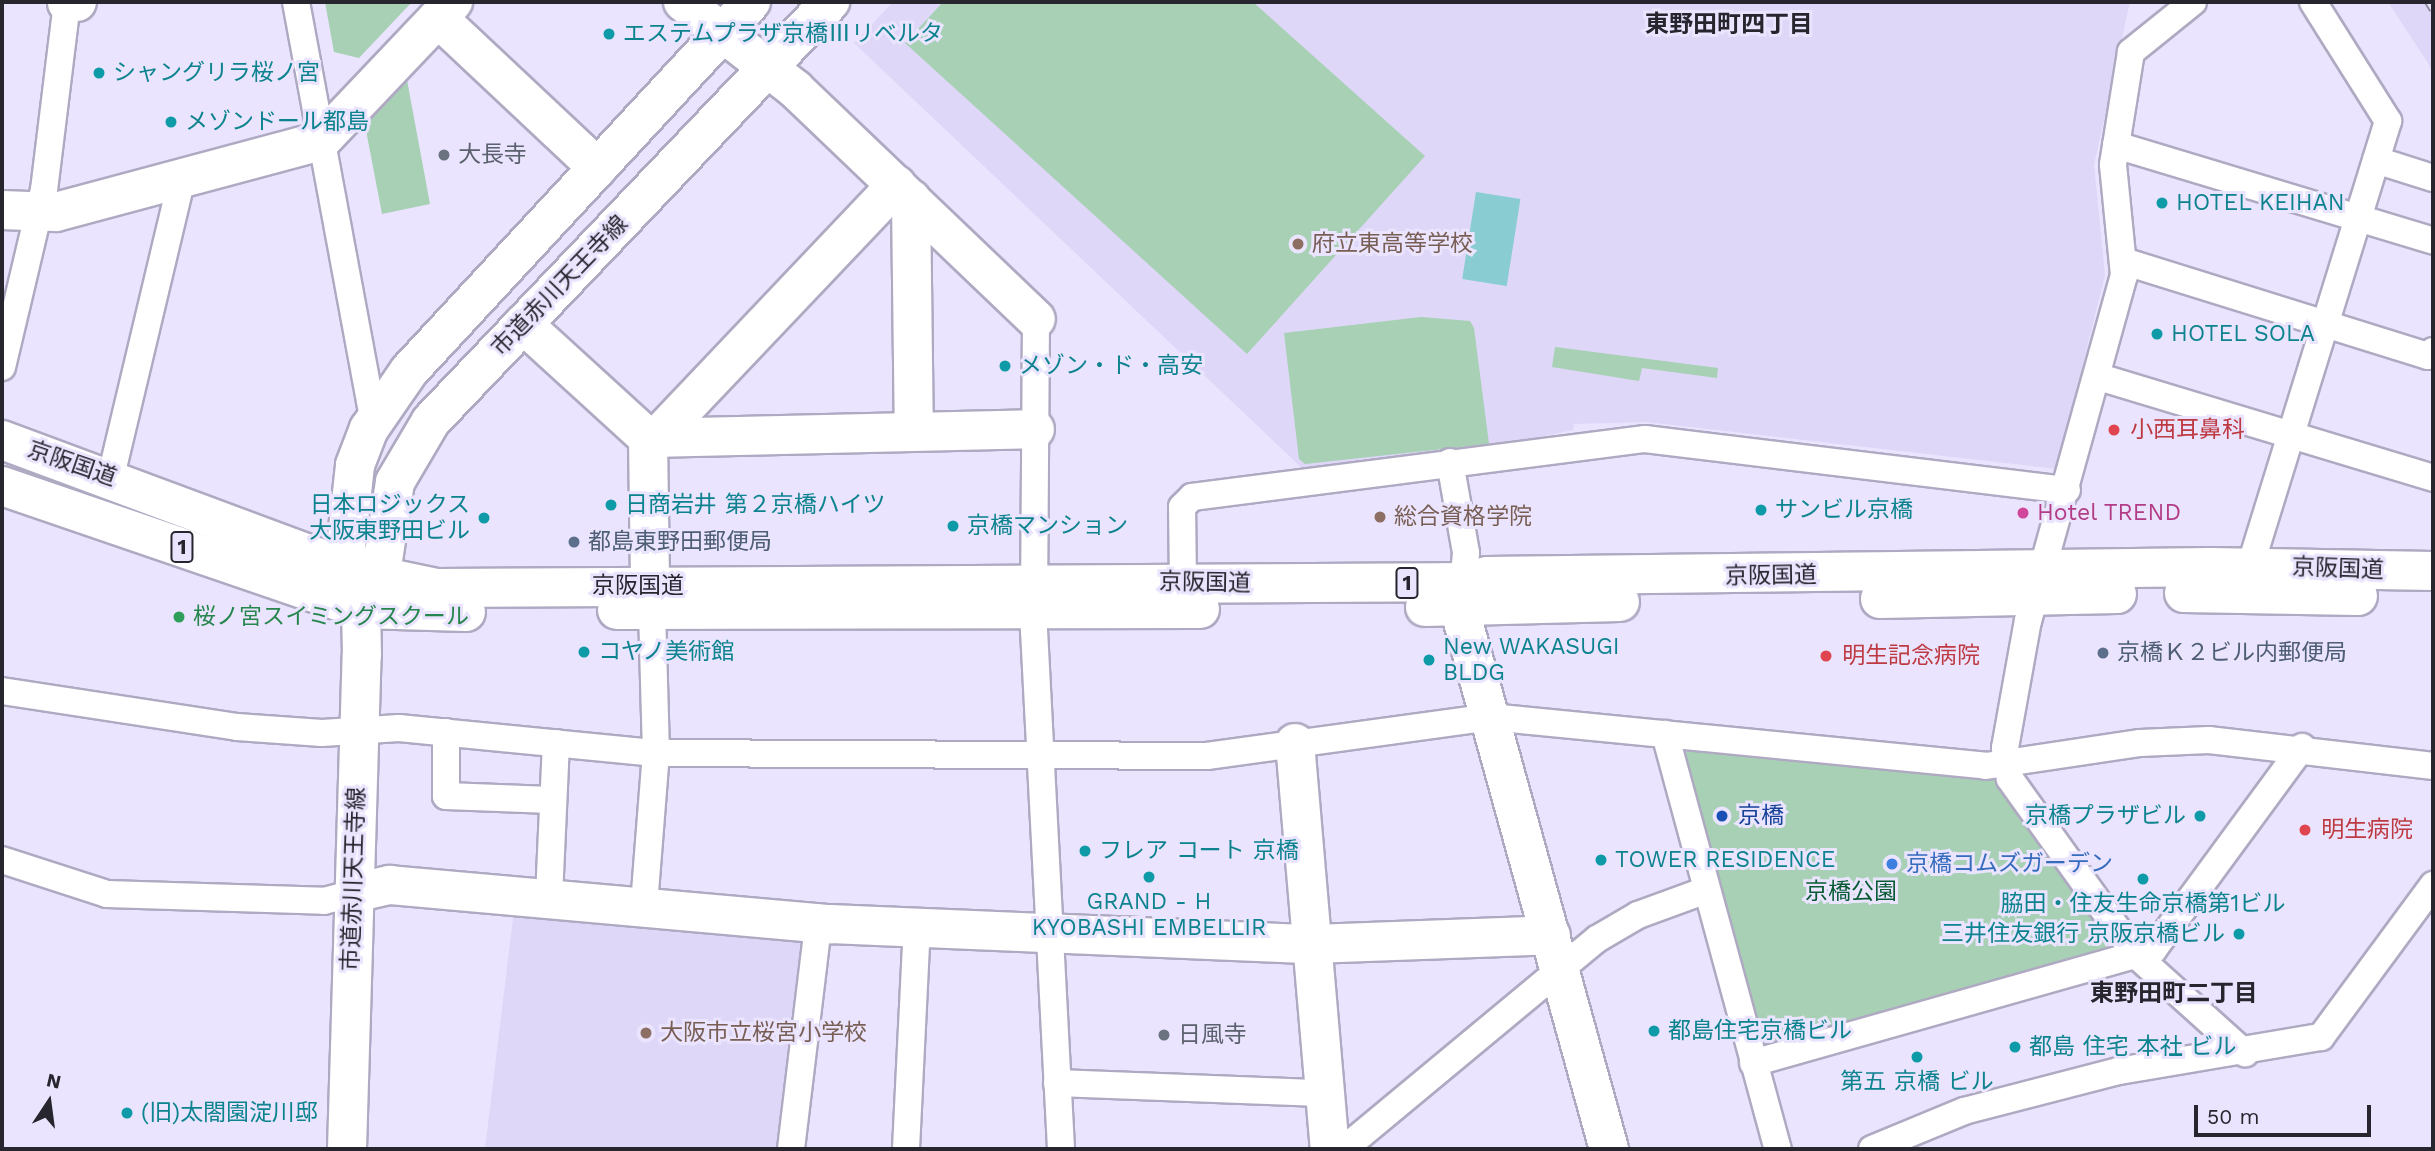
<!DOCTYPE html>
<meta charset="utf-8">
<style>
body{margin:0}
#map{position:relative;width:2435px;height:1151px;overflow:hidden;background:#eae4fe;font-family:"Work Sans","Noto Sans JP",sans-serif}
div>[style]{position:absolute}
.built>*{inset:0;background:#ded7f8}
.green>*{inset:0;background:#a7d0b4}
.water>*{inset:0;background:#89ccd2;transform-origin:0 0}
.roads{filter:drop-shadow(2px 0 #afa9c2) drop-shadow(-2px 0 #afa9c2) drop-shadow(0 2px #afa9c2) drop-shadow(0 -2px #afa9c2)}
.street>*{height:26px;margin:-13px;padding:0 13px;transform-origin:13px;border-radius:13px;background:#fff}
.secondary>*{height:38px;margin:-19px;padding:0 19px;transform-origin:19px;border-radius:19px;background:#fff}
.primary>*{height:38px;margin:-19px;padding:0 19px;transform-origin:19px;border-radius:19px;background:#fff}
.highway>*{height:38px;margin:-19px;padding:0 19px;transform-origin:19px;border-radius:19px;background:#fff}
.rail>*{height:8px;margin-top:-4px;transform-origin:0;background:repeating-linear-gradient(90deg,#eae4fe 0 16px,#928da0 0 32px);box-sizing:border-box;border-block:2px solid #928da0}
.dots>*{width:19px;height:19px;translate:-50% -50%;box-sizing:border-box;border:4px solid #eae4fe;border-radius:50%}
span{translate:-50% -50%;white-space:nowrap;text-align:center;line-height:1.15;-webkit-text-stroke:6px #eae4fe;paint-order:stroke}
.shield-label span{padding:2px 5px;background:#eae4fe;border:2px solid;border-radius:5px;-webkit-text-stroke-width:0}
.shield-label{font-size:21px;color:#27252e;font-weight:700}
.culture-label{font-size:23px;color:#0d838f}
.left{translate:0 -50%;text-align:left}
.right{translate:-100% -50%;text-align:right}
.worship-label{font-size:23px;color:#5b616d}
.education-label{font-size:23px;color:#785e54}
.street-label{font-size:23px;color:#27252e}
.health-label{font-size:23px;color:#be3a42}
.hotel-label{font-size:23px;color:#b23c85}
.service-label{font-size:23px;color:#4e5e75}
.leisure-label{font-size:23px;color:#27864d}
.transit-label{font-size:23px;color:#164399}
.shop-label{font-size:23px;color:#366cbe}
.park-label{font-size:23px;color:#075a33}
.neighbourhood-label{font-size:24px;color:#27252e;font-weight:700}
.frame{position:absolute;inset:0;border:4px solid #27252e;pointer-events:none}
.north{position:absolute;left:14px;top:1067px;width:70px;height:70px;-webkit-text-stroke:5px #eae4fe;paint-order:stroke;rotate:13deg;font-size:19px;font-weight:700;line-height:28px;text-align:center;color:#27252e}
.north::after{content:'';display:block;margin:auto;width:24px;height:32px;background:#27252e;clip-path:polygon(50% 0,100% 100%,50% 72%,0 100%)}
.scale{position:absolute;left:2194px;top:1105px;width:177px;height:32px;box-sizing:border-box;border:4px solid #27252e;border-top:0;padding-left:9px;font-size:21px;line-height:24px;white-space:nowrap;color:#27252e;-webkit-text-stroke:5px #eae4fe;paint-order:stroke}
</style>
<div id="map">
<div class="built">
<i style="clip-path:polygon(893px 2px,2130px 2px,2094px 165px,2105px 275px,2057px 469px,1646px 422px,1574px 424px,1573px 430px,1503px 445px,1302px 468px,854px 43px)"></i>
<i style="clip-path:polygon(2388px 2px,2433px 2px,2433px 73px,2426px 60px)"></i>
<i style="clip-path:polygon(514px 910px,803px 941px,778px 1149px,485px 1149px)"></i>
</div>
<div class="green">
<i style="clip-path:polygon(325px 2px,412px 2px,359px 58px,334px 52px)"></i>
<i style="clip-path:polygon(943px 2px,1253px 2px,1425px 156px,1247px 354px,905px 43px)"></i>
<i style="clip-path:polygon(407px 80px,430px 204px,382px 214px,365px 125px)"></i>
<i style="clip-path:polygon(1421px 317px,1470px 321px,1474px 328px,1489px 444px,1305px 464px,1299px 459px,1284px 333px)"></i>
<i style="clip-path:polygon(1555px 347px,1718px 368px,1717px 378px,1642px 368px,1639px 381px,1552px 367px)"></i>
<i style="clip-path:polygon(1689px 749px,1988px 775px,2001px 782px,2111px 935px,2107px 948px,1772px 1051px,1759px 1044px,1681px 759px)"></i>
</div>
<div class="water">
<i style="left:1476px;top:192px;width:45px;height:88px;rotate:9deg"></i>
</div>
<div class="roads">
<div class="street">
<i style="left:296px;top:2px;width:427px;rotate:79.5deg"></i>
<i style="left:2193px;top:2px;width:80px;rotate:141.1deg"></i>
<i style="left:2131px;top:52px;width:114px;rotate:99.1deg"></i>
<i style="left:2113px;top:165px;width:111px;rotate:84.3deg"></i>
<i style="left:2124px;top:275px;width:358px;rotate:105.5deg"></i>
<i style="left:2028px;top:620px;width:130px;rotate:100.2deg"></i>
<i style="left:2005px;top:748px;width:31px;rotate:81deg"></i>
<i style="left:2010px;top:779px;width:216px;rotate:54.4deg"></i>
<i style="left:2136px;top:955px;width:147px;rotate:42deg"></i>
<i style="left:2116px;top:145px;width:331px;rotate:16.8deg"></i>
<i style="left:2376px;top:160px;width:60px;rotate:17.5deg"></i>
<i style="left:2123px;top:261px;width:319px;rotate:17.3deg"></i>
<i style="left:2428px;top:356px;width:7px;rotate:-45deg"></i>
<i style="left:1036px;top:319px;width:311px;rotate:90.4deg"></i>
<i style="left:1034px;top:630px;width:520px;rotate:87.02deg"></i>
<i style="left:2px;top:367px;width:182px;rotate:-76.7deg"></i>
<i style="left:44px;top:190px;width:189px;rotate:-83deg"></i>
<i style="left:2099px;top:377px;width:349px;rotate:16.8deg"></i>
<i style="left:1450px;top:462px;width:92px;rotate:80deg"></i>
<i style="left:1466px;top:553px;width:42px;rotate:95.4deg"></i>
<i style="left:111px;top:476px;width:306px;rotate:-76.6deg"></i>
<i style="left:2250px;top:567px;width:467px;rotate:-72.8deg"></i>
<i style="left:2388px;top:121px;width:141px;rotate:-122.2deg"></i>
<i style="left:1183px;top:585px;width:78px;rotate:-90.7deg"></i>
<i style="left:1182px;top:507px;width:14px;rotate:-45deg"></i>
<i style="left:1192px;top:497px;width:457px;rotate:-7.3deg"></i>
<i style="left:1645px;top:439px;width:425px;rotate:6.9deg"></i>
<i style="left:2px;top:691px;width:238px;rotate:8.7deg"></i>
<i style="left:237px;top:727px;width:85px;rotate:4deg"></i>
<i style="left:322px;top:733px;width:77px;rotate:-3.7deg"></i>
<i style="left:399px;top:728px;width:258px;rotate:5.6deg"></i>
<i style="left:656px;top:753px;width:551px;rotate:0.31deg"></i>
<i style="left:1207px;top:756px;width:286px;rotate:-7.8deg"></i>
<i style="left:1490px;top:717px;width:498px;rotate:5.6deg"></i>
<i style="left:1986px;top:766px;width:156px;rotate:-8.5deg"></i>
<i style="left:2140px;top:743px;width:69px;rotate:-2.5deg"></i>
<i style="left:2209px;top:740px;width:226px;rotate:6.6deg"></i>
<i style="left:446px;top:732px;width:64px;rotate:90deg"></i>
<i style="left:446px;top:796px;width:105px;rotate:2.2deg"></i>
<i style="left:1665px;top:734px;width:430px;rotate:74.8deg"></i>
<i style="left:2px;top:860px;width:110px;rotate:17.9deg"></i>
<i style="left:107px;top:894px;width:217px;rotate:1.8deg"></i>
<i style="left:324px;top:901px;width:31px;rotate:-15deg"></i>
<i style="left:549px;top:897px;width:154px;rotate:-87.4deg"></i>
<i style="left:644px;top:905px;width:152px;rotate:-85.5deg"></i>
<i style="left:656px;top:753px;width:143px;rotate:-91.6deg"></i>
<i style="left:1753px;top:1063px;width:416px;rotate:-15.8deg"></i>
<i style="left:2153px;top:950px;width:252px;rotate:-53.7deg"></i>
<i style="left:1057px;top:1083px;width:264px;rotate:2.2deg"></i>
<i style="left:791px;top:1149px;width:233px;rotate:-83.1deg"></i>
<i style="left:906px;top:1149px;width:221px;rotate:-87.2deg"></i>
<i style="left:1344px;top:1149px;width:329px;rotate:-39.7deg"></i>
<i style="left:1597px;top:939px;width:48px;rotate:-30.3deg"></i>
<i style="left:1638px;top:915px;width:70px;rotate:-20deg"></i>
<i style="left:1872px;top:1149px;width:100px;rotate:-22.4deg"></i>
<i style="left:1964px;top:1111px;width:160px;rotate:-14.5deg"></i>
<i style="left:2119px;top:1071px;width:205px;rotate:-9.6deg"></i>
<i style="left:2321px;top:1037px;width:189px;rotate:-53.6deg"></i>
</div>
<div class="secondary">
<i style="left:683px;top:2px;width:142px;rotate:37.8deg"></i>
<i style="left:795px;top:89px;width:333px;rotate:43.7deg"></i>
<i style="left:67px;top:3px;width:10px;rotate:-6deg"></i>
<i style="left:438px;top:18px;width:219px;rotate:43.2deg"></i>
<i style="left:911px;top:199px;width:231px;rotate:89.3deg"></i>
<i style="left:2px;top:210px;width:54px;rotate:2.1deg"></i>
<i style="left:56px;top:212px;width:274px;rotate:-15deg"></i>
<i style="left:321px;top:141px;width:192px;rotate:-46.5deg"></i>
<i style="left:523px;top:324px;width:169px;rotate:42.4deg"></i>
<i style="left:648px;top:438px;width:148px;rotate:89.2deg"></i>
<i style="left:661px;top:433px;width:342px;rotate:-46.5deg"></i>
<i style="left:648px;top:438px;width:387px;rotate:-1.3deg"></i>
<i style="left:1459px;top:607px;width:562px;rotate:74.53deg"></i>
<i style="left:1295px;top:743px;width:408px;rotate:85.1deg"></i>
<i style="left:354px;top:893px;width:37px;rotate:-13deg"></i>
<i style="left:390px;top:885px;width:442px;rotate:5.1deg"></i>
<i style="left:830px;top:924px;width:481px;rotate:2.4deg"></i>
<i style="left:1311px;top:944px;width:240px;rotate:-2.1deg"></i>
</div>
<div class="primary">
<i style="left:364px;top:604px;width:29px;rotate:-56deg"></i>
<i style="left:380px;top:580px;width:99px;rotate:-81.3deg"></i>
<i style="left:395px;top:482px;width:71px;rotate:-59.5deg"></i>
<i style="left:431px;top:421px;width:579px;rotate:-46.4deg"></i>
<i style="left:347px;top:1149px;width:494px;rotate:-88.3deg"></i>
<i style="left:362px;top:655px;width:46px;rotate:-91.2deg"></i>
<i style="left:361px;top:609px;width:64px;rotate:-103.6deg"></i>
<i style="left:346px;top:547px;width:82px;rotate:-83.7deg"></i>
<i style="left:355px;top:465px;width:39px;rotate:-69deg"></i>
<i style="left:369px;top:429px;width:70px;rotate:-55.4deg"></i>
<i style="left:409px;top:371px;width:503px;rotate:-47.17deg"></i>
</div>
<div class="highway">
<i style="left:2px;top:440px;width:372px;rotate:20.4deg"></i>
<i style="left:351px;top:570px;width:88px;rotate:11.8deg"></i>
<i style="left:437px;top:588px;width:1028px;rotate:-0.33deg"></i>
<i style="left:1465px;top:582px;width:23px;rotate:-15deg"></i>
<i style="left:1487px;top:576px;width:723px;rotate:-0.71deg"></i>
<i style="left:2210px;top:567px;width:223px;rotate:1deg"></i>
<i style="left:2px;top:486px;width:379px;rotate:18.9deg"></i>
<i style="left:361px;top:609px;width:105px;rotate:1.6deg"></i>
<i style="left:2184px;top:593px;width:174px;rotate:1deg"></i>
<i style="left:1880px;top:599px;width:237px;rotate:-1.2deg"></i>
<i style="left:1425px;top:607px;width:195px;rotate:-1.5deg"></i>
<i style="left:617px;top:610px;width:583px;rotate:-0.1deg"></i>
</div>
</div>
<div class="rail">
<i style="left:2428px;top:2px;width:9px;rotate:58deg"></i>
</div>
<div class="dots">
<i style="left:609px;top:34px;background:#0f9aa8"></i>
<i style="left:99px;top:73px;background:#0f9aa8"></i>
<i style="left:171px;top:122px;background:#0f9aa8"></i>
<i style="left:444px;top:155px;background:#6b7280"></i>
<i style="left:2162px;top:203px;background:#0f9aa8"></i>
<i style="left:1298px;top:244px;background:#8d6e63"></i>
<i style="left:2157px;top:334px;background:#0f9aa8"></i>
<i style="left:1005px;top:366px;background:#0f9aa8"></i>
<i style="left:2114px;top:430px;background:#e0444e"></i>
<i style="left:611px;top:505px;background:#0f9aa8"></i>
<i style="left:1761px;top:510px;background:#0f9aa8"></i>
<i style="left:2023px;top:513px;background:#d1479c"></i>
<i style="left:1380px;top:517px;background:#8d6e63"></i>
<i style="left:484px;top:518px;background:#0f9aa8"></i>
<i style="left:953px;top:526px;background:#0f9aa8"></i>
<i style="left:574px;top:542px;background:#5c6f8a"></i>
<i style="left:179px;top:617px;background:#2e9e5b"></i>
<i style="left:584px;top:652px;background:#0f9aa8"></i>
<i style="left:2103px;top:653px;background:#5c6f8a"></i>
<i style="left:1826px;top:656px;background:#e0444e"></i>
<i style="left:1429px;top:660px;background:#0f9aa8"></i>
<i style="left:1722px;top:816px;background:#1a4fb4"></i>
<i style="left:2200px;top:816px;background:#0f9aa8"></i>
<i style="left:2305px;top:830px;background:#e0444e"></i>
<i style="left:1085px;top:851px;background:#0f9aa8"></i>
<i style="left:1601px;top:860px;background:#0f9aa8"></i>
<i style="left:1892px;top:864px;background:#3f7fe0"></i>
<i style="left:1149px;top:877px;background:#0f9aa8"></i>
<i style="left:2143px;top:879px;background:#0f9aa8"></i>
<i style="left:2239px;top:934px;background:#0f9aa8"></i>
<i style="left:1654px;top:1031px;background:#0f9aa8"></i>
<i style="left:646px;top:1033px;background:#8d6e63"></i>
<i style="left:1164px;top:1035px;background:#6b7280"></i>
<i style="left:2015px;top:1047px;background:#0f9aa8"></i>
<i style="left:1917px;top:1057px;background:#0f9aa8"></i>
<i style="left:127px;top:1113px;background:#0f9aa8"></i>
</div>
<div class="shield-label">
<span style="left:182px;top:547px">1</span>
<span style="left:1407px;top:583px">1</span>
</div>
<div class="culture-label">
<span class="left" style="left:623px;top:34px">エステムプラザ京橋Ⅲリベルタ</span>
<span class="left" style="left:113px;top:73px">シャングリラ桜ノ宮</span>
<span class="left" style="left:185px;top:122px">メゾンドール都島</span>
<span class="left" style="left:2176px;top:203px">HOTEL KEIHAN</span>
<span class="left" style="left:2171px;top:334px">HOTEL SOLA</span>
<span class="left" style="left:1019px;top:366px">メゾン・ド・高安</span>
<span class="right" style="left:470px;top:518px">日本ロジックス<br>大阪東野田ビル</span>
<span class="left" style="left:625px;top:505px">日商岩井 第２京橋ハイツ</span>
<span class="left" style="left:1775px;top:510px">サンビル京橋</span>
<span class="left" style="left:967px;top:526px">京橋マンション</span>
<span class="left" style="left:1443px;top:660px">New WAKASUGI<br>BLDG</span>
<span class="left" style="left:598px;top:652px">コヤノ美術館</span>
<span class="right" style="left:2186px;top:816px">京橋プラザビル</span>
<span class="left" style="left:1099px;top:851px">フレア コート 京橋</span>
<span class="left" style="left:1615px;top:860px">TOWER RESIDENCE</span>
<span style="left:1149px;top:915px">GRAND - H<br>KYOBASHI EMBELLIR</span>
<span style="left:2143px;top:904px">脇田・住友生命京橋第1ビル</span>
<span class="right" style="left:2225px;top:934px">三井住友銀行 京阪京橋ビル</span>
<span class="left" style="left:1668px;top:1031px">都島住宅京橋ビル</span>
<span class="left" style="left:2029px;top:1047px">都島 住宅 本社 ビル</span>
<span style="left:1917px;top:1082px">第五 京橋 ビル</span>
<span class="left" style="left:141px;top:1113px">(旧)太閤園淀川邸</span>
</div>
<div class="worship-label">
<span class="left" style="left:458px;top:155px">大長寺</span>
<span class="left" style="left:1178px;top:1035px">日風寺</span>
</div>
<div class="education-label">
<span class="left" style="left:1312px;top:244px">府立東高等学校</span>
<span class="left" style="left:1394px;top:517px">総合資格学院</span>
<span class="left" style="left:660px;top:1033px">大阪市立桜宮小学校</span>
</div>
<div class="street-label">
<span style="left:560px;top:286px;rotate:-46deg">市道赤川天王寺線</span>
<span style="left:72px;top:464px;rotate:19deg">京阪国道</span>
<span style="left:2338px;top:569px;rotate:2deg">京阪国道</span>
<span style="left:1771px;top:576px;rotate:-1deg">京阪国道</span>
<span style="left:1205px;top:583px;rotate:1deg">京阪国道</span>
<span style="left:638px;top:586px">京阪国道</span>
<span style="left:354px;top:879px;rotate:-88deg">市道赤川天王寺線</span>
</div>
<div class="health-label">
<span class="left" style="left:2130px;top:430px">小西耳鼻科</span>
<span class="left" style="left:1842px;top:656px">明生記念病院</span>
<span class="left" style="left:2321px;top:830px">明生病院</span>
</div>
<div class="hotel-label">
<span class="left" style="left:2037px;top:513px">Hotel TREND</span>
</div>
<div class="service-label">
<span class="left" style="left:588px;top:542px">都島東野田郵便局</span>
<span class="left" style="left:2117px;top:653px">京橋Ｋ２ビル内郵便局</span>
</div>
<div class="leisure-label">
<span class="left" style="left:193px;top:617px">桜ノ宮スイミングスクール</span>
</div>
<div class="transit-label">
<span class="left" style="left:1738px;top:816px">京橋</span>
</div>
<div class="shop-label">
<span class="left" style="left:1906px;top:864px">京橋コムズガーデン</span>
</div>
<div class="park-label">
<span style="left:1851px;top:892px">京橋公園</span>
</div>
<div class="neighbourhood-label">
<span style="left:1729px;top:25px">東野田町四丁目</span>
<span style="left:2174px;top:994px">東野田町二丁目</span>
</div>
<div class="frame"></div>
<div class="north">N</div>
<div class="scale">50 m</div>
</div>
